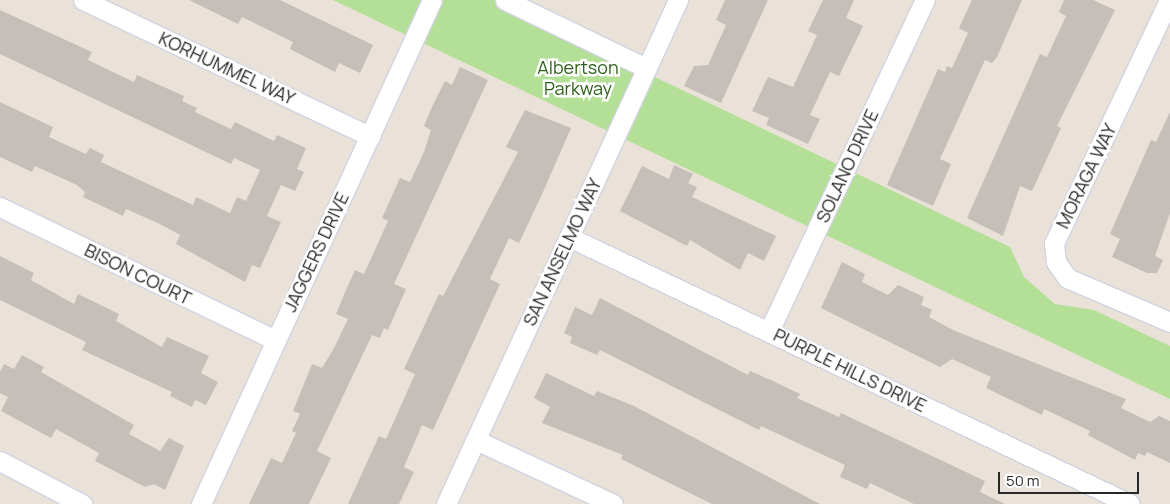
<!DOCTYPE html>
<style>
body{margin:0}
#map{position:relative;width:1170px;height:504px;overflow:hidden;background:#eae2d9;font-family:Manrope,sans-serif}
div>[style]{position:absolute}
.green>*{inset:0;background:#b4df97}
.building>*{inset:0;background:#c5bfb9}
.roads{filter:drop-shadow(1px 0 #cfd3e0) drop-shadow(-1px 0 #cfd3e0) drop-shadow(0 1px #cfd3e0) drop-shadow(0 -1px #cfd3e0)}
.minor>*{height:19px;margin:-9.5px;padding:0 9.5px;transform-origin:9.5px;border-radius:9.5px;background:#fff}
span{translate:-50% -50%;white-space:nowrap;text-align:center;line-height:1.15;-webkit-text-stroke:5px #fff;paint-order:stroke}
.street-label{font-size:18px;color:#272727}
.park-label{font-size:18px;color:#2e601b}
.scale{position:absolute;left:998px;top:472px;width:141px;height:22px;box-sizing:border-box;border:2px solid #272727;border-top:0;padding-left:6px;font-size:15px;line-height:18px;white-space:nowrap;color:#272727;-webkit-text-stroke:4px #fff;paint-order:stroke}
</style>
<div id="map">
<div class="green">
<i style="clip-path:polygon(333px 0,494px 0,1010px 247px,1024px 277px,1055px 304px,1094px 310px,1170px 346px,1170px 399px)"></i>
</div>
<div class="building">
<i style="clip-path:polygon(189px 0,280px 0,373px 45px,360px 73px,339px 63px,335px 72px,290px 49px,293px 42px,242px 17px,238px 24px)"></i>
<i style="clip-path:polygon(725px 0,768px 0,721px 103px,684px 86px,694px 66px,708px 65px,726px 25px,716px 20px)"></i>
<i style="clip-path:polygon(823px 0,854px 0,846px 18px,863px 26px,839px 76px,830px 72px,810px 115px,820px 119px,808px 144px,766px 125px,769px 118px,752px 111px,768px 77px,793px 87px,817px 35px,808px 31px)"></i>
<i style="clip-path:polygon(972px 0,1022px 0,997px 57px,992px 63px,985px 60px,940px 159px,951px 164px,933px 206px,887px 185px,938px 69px,945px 72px,947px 66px,952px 68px,968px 33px,959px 28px)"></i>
<i style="clip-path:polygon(1064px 0,1093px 0,1115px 10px,1057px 126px,1061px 128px,1032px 191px,1020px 186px,1003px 236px,967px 218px,1040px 54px,1047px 57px,1066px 16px,1059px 12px)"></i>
<i style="clip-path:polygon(0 10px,92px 52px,88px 60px,134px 82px,137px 75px,184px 96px,182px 101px,197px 108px,195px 112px,231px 129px,235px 122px,274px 141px,277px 135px,306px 148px,297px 169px,304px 172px,295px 191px,281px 185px,267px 216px,281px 222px,260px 268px,252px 265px,245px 282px,176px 244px,180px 235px,160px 224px,126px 209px,123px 216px,83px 197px,85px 192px,77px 185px,35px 166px,32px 172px,0 157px,0 102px,53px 127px,49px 137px,86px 154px,90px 148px,104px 155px,101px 162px,193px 205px,196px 197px,230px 213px,237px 197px,246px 201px,260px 170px,234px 158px,231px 164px,0 54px)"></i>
<i style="clip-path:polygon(460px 67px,488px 80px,394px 284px,406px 289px,388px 330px,384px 328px,380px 338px,372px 335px,317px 451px,331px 458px,309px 504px,249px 504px,271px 458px,282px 463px,296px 433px,292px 431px,300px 414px,293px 411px,312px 364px,322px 368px,334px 348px,348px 319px,336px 314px,346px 290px,355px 270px,364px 274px,388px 221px,382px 218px,400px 178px,410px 182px,424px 152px,431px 130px,424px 126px,432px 107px,445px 81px,452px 85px)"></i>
<i style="clip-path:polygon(525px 110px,571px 128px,543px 192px,519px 243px,509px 238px,490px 279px,500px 284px,433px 430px,422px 425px,404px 467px,414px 472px,399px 504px,348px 504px,379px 436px,386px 439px,415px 374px,404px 369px,439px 294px,443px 296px,518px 152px,506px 147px)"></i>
<i style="clip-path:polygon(1170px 112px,1170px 213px,1155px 256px,1163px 260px,1157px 273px,1147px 273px,1112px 257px,1120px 239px,1110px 234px,1151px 140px,1156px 142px)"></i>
<i style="clip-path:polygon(674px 165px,693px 174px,688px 183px,697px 187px,692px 197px,776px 236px,764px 261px,748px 253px,740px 270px,690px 240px,687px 246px,620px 211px,642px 166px,669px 179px)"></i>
<i style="clip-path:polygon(0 256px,34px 273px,31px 280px,74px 304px,78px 294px,119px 314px,116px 321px,162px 347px,167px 337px,209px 356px,201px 373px,218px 382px,206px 405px,195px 400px,192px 407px,170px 396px,172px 392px,82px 350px,86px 342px,0 300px)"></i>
<i style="clip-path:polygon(842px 262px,865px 274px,862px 282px,888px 295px,898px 285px,924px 297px,921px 305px,932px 310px,929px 317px,953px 330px,1126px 399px,1121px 408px,1150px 422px,1159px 416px,1170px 421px,1170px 463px,1147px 452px,1145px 456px,1138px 453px,1135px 460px,1088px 435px,1090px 431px,1044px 409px,1042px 415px,986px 388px,991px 377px,952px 359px,940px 367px,821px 308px)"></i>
<i style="clip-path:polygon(600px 298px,748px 375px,750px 371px,773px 381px,800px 394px,797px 398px,839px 417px,841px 413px,985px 481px,980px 492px,1005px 504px,914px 504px,870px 483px,867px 489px,840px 477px,845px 465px,761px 426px,759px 430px,600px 350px,597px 355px,570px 343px,572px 337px,564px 333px,575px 307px,592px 315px)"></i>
<i style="clip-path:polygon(22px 355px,44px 367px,41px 372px,134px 425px,129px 434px,160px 451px,169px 438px,184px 446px,165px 490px,154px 484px,145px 487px,95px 461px,99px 453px,56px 429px,51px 438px,1px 411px,8px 397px,0 393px,0 372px,4px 364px,14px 369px)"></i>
<i style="clip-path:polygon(546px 373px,594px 396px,597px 391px,634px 406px,820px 504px,712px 504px,621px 459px,623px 455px,542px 423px,550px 407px,534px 398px)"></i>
</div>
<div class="roads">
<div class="minor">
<i style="left:83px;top:0;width:318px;rotate:25.4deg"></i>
<i style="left:505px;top:0;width:157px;rotate:25.7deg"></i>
<i style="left:1169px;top:0;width:269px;rotate:115.3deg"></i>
<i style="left:1054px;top:243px;width:19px;rotate:84deg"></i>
<i style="left:1056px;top:262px;width:19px;rotate:55deg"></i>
<i style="left:1067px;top:278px;width:112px;rotate:23.1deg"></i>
<i style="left:0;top:207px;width:305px;rotate:25.8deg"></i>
<i style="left:569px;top:237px;width:621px;rotate:25.45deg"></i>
<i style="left:769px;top:331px;width:366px;rotate:-64.8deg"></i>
<i style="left:476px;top:440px;width:151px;rotate:25deg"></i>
<i style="left:0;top:461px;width:93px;rotate:27.7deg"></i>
<i style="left:201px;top:504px;width:554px;rotate:-65.38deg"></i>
<i style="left:446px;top:504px;width:555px;rotate:-65.28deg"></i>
</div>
</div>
<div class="street-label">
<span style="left:227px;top:68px;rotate:25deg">KORHUMMEL WAY</span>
<span style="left:847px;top:166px;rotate:-65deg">SOLANO DRIVE</span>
<span style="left:1086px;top:176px;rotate:-64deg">MORAGA WAY</span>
<span style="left:316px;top:252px;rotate:-65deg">JAGGERS DRIVE</span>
<span style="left:562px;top:252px;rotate:-65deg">SAN ANSELMO WAY</span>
<span style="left:138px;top:274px;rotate:26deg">BISON COURT</span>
<span style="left:850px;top:370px;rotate:26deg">PURPLE HILLS DRIVE</span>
</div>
<div class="park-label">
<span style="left:578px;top:78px">Albertson<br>Parkway</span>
</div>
<div class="scale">50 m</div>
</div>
